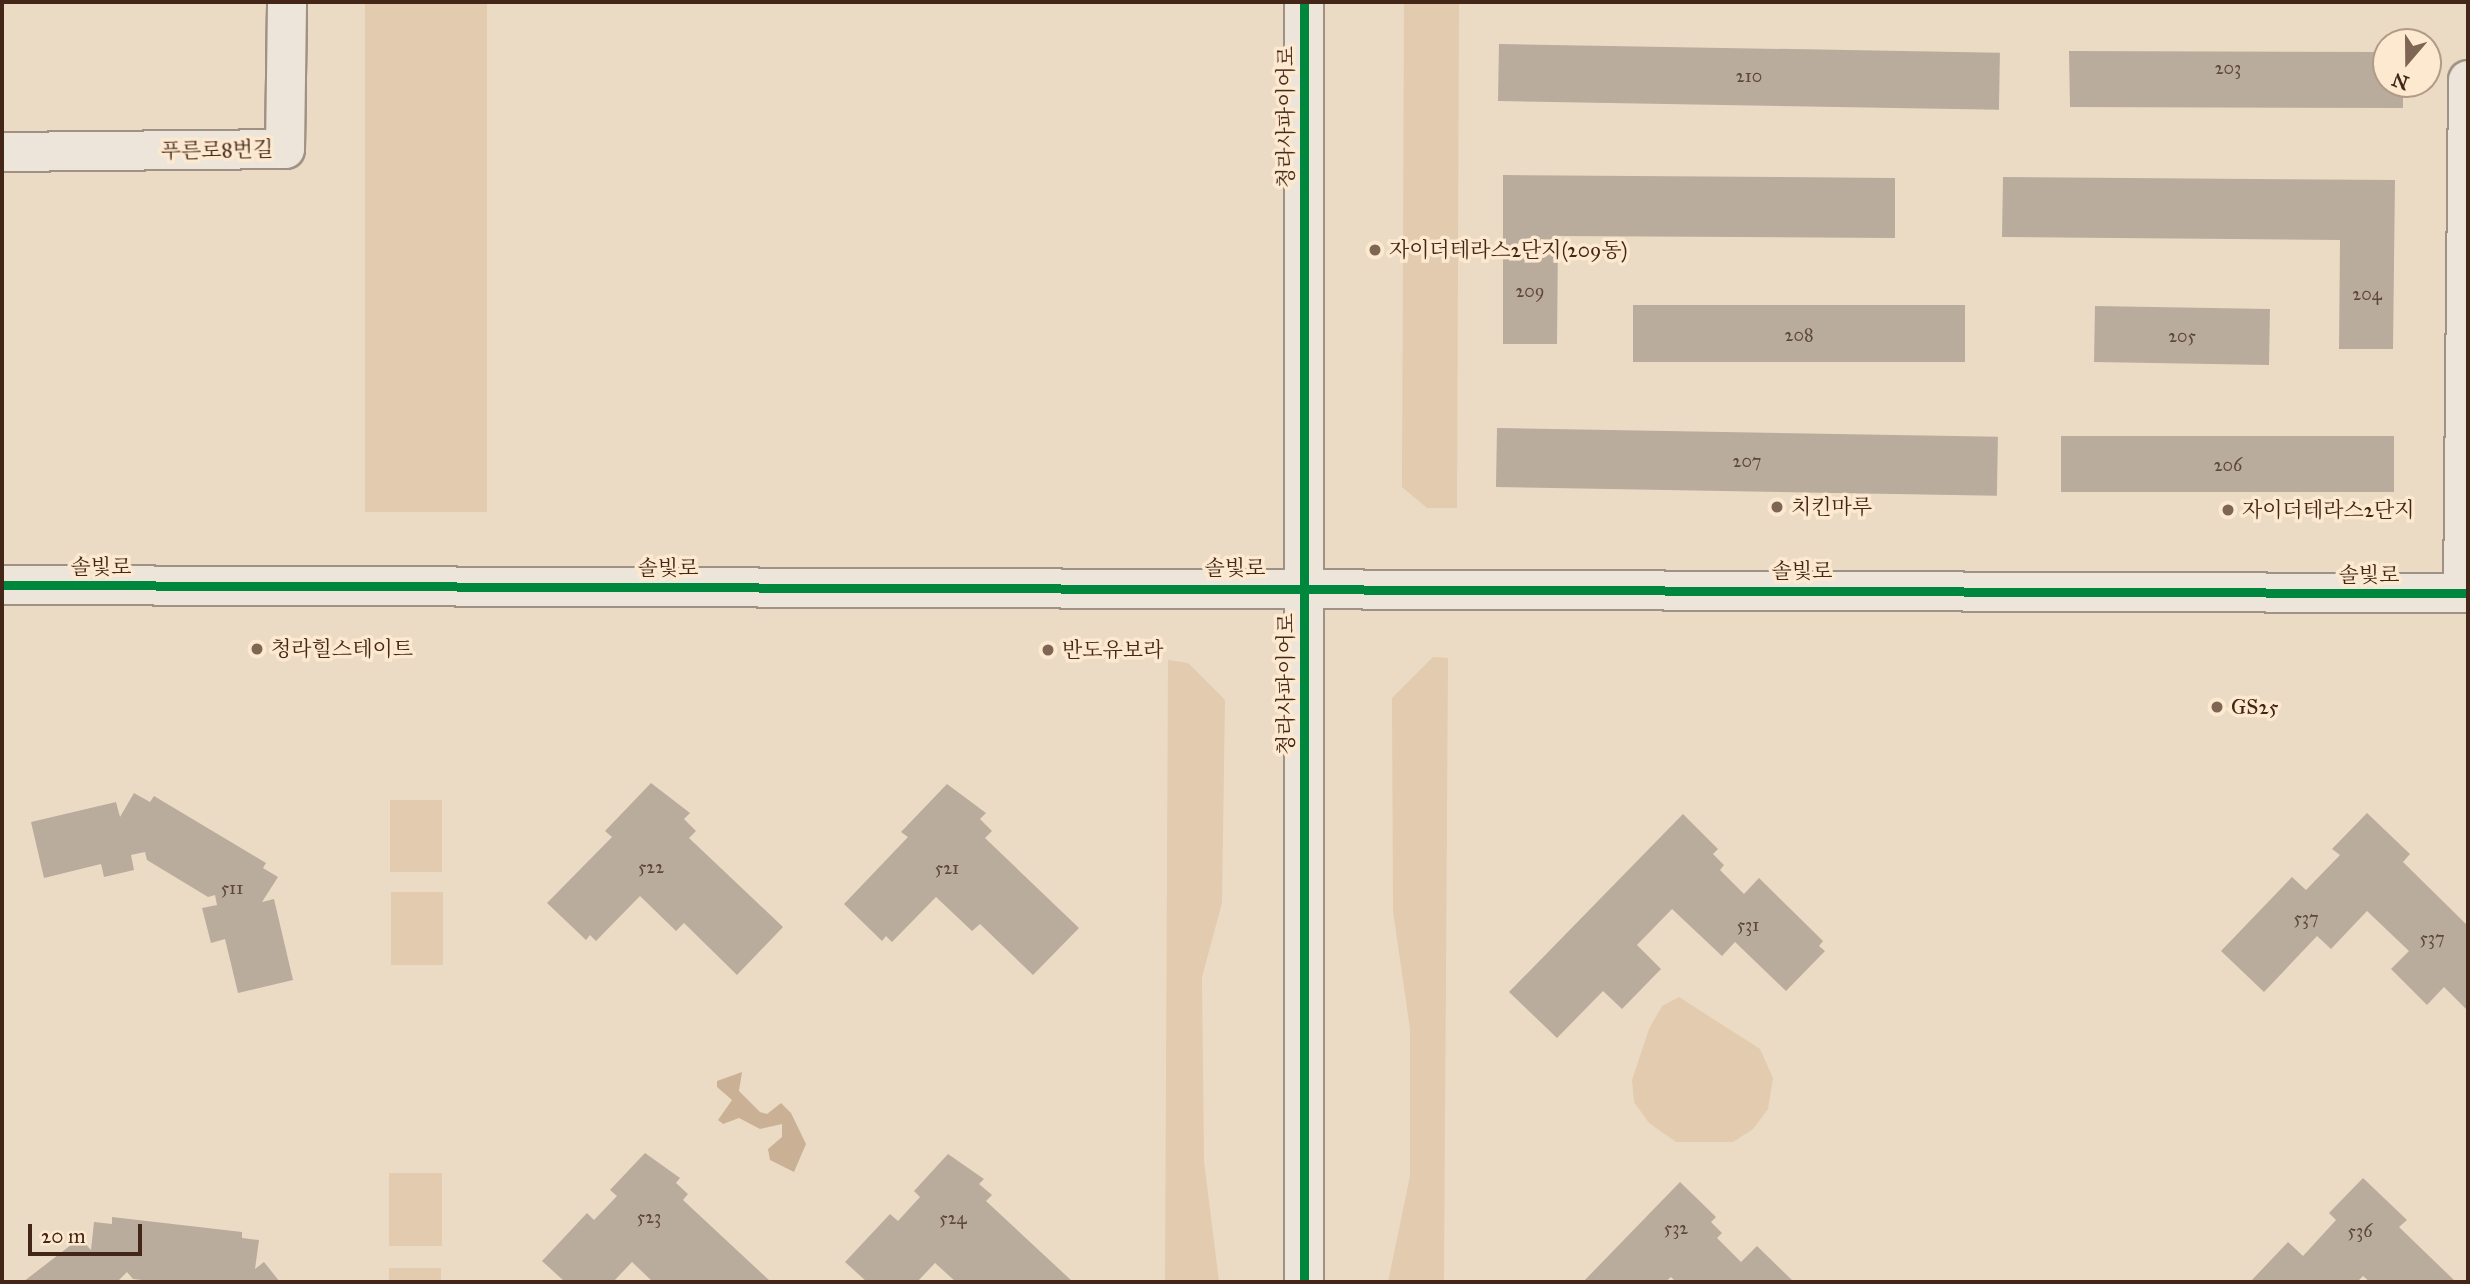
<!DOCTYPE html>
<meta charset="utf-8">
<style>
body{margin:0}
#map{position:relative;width:2470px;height:1284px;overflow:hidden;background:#ebdbc5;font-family:"IM FELL Great Primer","Noto Serif KR",serif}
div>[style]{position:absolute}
.green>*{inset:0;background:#e2cbae;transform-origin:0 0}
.water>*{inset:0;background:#cab195}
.building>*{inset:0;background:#b9ac9d;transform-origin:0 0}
.roads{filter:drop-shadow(2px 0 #9f9284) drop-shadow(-2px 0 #9f9284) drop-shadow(0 2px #9f9284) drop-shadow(0 -2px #9f9284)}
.minor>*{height:38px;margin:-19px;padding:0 19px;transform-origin:19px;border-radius:19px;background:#eee5da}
.cycleway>*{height:9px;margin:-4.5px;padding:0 4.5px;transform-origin:4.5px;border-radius:4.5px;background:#00873e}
.dots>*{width:19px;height:19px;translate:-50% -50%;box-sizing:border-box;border:4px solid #fce9d0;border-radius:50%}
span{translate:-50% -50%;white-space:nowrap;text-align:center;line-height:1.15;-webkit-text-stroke:7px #fce9d0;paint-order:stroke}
.number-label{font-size:18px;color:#604838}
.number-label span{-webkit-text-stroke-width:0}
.street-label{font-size:21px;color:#432617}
.poi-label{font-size:21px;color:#432617}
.left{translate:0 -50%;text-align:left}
.frame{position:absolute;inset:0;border:4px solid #432617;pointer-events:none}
.north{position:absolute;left:2372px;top:28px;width:70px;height:70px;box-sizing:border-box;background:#fce9d0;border:2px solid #b29b86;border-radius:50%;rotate:200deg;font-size:19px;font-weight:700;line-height:28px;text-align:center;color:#432617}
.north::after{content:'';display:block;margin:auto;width:24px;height:32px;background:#7e6554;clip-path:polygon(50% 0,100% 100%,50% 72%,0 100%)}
.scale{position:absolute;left:28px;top:1224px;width:114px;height:32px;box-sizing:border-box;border:4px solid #432617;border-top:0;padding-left:9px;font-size:21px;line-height:24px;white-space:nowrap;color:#432617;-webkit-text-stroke:5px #fce9d0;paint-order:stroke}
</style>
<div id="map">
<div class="green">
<i style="left:365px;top:2px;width:122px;height:510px"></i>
<i style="clip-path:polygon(1404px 2px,1459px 2px,1457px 508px,1427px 508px,1402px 487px)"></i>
<i style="clip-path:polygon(1433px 657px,1448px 658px,1444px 1282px,1388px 1282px,1410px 1176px,1410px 1029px,1393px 911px,1392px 698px)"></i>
<i style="clip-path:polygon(1168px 660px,1188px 663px,1225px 700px,1222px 903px,1202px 977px,1204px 1161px,1219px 1282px,1165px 1282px)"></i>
<i style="left:390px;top:800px;width:52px;height:72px"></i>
<i style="left:443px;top:892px;width:73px;height:52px;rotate:90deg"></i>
<i style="clip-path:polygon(1679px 997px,1760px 1049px,1773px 1078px,1768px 1109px,1753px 1129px,1733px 1142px,1676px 1142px,1649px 1123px,1634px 1102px,1632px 1080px,1649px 1029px,1662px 1006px)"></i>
<i style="left:389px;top:1173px;width:53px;height:73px"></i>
<i style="left:389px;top:1268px;width:52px;height:14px"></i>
</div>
<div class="water">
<i style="clip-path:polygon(742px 1072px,739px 1091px,760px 1112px,767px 1114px,781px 1103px,791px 1113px,806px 1144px,794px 1172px,770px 1160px,768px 1149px,782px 1137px,782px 1124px,760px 1129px,739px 1118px,723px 1124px,718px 1120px,732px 1100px,717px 1087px,717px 1081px)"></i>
</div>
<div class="building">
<i style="left:1499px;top:44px;width:501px;height:57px;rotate:1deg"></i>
<i style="clip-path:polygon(2069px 51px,2386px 52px,2386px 84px,2403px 84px,2403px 108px,2070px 107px)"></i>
<i style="clip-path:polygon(1503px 175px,1895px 178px,1895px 238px,1558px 236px,1557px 344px,1503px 344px)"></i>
<i style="clip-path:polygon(2003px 177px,2395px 180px,2393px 349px,2339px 349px,2340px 240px,2002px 237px)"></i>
<i style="left:1633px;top:305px;width:332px;height:57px"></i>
<i style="left:2095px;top:306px;width:175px;height:56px;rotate:1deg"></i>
<i style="left:1497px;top:428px;width:501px;height:59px;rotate:1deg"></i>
<i style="left:2061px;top:436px;width:333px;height:56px"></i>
<i style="clip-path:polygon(651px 783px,690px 813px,684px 819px,696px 831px,689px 838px,783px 927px,737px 975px,684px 923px,676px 931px,640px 896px,596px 941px,590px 935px,586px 940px,547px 903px,612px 837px,605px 831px)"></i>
<i style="clip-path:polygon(947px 784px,986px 813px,980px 819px,992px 831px,985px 838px,1079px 928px,1033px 975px,980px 924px,972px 931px,936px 897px,892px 942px,886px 936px,882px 941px,844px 904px,908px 837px,901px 832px)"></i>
<i style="clip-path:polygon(134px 793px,150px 802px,154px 796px,266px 863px,263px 868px,278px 877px,262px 902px,274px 899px,293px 980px,238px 993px,225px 939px,211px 943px,202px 908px,217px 905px,215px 895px,208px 897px,147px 860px,145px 852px,131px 855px,134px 870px,104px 877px,101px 864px,44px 878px,31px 822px,116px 802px,120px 817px)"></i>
<i style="clip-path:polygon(2367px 813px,2410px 854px,2403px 862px,2468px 926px,2468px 1011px,2444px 987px,2427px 1005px,2391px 969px,2409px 951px,2367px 911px,2331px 949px,2317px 936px,2264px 992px,2221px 951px,2292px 877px,2306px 890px,2340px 855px,2332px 849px)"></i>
<i style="clip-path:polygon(1683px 814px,1718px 849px,1713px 854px,1724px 865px,1720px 870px,1744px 894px,1759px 878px,1823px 941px,1819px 946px,1825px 951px,1786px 991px,1735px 942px,1722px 956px,1672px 909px,1637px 945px,1661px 969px,1622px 1009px,1603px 991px,1557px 1038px,1509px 992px)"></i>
<i style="clip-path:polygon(645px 1153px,680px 1178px,676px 1183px,688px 1194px,683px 1200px,771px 1282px,653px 1282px,632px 1262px,613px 1282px,565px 1282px,542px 1261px,587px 1213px,594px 1220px,617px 1196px,610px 1190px)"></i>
<i style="clip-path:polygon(948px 1154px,984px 1179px,979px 1184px,992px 1195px,986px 1201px,1073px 1282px,956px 1282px,935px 1263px,917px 1282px,867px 1282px,845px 1262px,890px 1214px,898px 1221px,920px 1197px,914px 1191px)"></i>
<i style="clip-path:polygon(2363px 1178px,2407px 1220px,2399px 1227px,2456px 1282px,2370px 1282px,2363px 1276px,2357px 1282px,2250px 1282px,2288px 1242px,2303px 1256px,2336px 1220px,2329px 1213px)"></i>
<i style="clip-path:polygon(1680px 1182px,1716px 1217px,1711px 1222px,1722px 1233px,1717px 1238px,1741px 1262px,1757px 1246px,1794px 1282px,1676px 1282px,1671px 1277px,1665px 1282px,1583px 1282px)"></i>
<i style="clip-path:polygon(112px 1217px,242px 1232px,242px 1238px,259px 1240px,255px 1269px,264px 1262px,280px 1282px,160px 1282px,133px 1279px,127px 1272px,117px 1282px,23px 1282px,80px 1238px,91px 1250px,94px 1222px,112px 1224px)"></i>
</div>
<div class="roads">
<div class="minor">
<i style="left:2px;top:152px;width:283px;rotate:-0.6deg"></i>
<i style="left:285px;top:149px;width:147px;rotate:-89.2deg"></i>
<i style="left:2px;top:585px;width:2466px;rotate:0.19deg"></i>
<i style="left:2463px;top:593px;width:513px;rotate:-89.44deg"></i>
<i style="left:1304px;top:1282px;width:1280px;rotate:-90deg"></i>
</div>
</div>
<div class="cycleway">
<i style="left:2px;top:585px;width:2466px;rotate:0.19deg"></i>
<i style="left:1304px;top:1282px;width:1280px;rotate:-90deg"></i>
</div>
<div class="dots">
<i style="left:1375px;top:250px;background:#7e6554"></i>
<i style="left:1777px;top:507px;background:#7e6554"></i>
<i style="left:2228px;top:510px;background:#7e6554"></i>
<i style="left:257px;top:649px;background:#7e6554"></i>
<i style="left:1048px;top:650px;background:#7e6554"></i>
<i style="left:2217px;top:707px;background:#7e6554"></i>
</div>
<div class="number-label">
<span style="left:2228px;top:68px">203</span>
<span style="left:1749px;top:76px">210</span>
<span style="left:1530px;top:291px">209</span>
<span style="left:2367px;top:294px">204</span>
<span style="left:1799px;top:335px">208</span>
<span style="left:2182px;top:336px">205</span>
<span style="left:1747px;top:461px">207</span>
<span style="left:2228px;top:465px">206</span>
<span style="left:651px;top:867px">522</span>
<span style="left:947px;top:868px">521</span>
<span style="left:232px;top:888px">511</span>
<span style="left:2306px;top:918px">537</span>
<span style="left:1748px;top:925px">531</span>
<span style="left:2432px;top:938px">537</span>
<span style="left:649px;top:1217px">523</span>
<span style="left:953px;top:1218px">524</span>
<span style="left:1676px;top:1228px">532</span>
<span style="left:2360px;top:1231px">536</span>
</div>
<div class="street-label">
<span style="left:1286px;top:117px;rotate:-90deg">청라사파이어로</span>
<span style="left:217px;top:150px;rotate:-1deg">푸른로8번길</span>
<span style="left:101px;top:567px">솔빛로</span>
<span style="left:668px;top:568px">솔빛로</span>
<span style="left:1235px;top:568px">솔빛로</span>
<span style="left:1802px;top:571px">솔빛로</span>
<span style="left:2369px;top:575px">솔빛로</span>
<span style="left:1286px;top:684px;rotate:-90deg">청라사파이어로</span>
</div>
<div class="poi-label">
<span class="left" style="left:1389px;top:250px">자이더테라스2단지(209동)</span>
<span class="left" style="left:1791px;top:507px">치킨마루</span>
<span class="left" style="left:2242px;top:510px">자이더테라스2단지</span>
<span class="left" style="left:271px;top:649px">청라힐스테이트</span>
<span class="left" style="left:1062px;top:650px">반도유보라</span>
<span class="left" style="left:2231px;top:707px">GS25</span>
</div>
<div class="frame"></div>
<div class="north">N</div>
<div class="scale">20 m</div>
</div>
